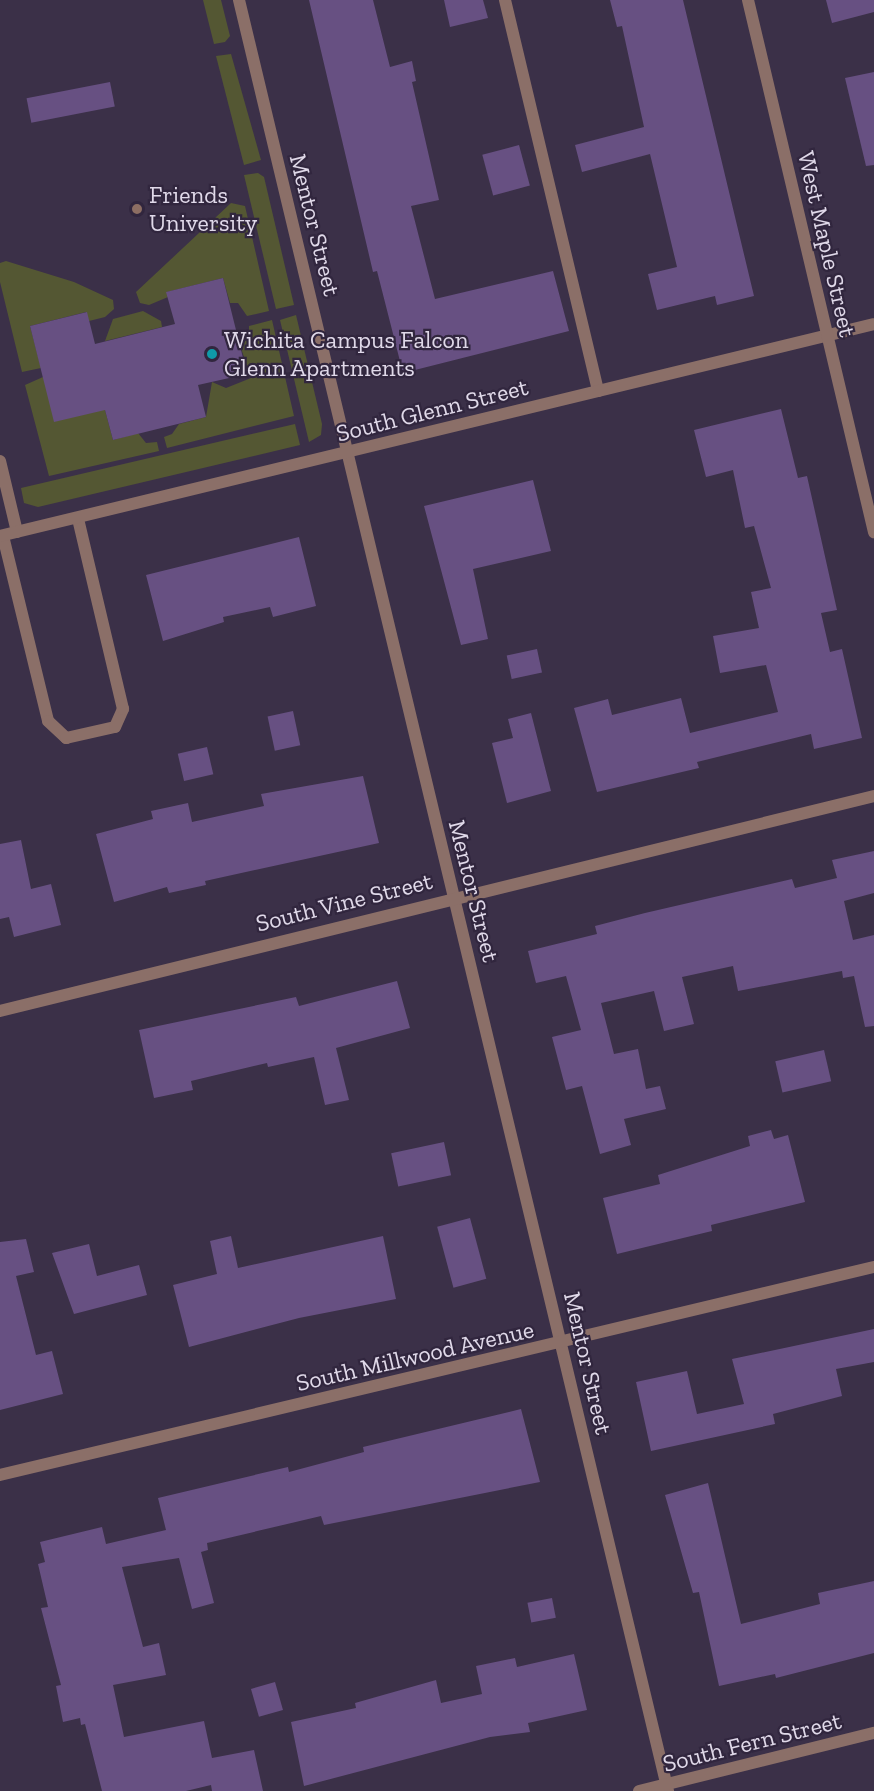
<!DOCTYPE html>
<style>
body{margin:0}
#map{position:relative;width:874px;height:1791px;overflow:hidden;background:#3b3048;font-family:"Zilla Slab",serif}
div>[style]{position:absolute}
.green>*{inset:0;background:#545733}
.building>*{inset:0;background:#675082;transform-origin:0 0}
.service>*{height:12px;margin:-6px;padding:0 6px;transform-origin:6px;border-radius:6px;background:#8b6f68}
.minor>*{height:12px;margin:-6px;padding:0 6px;transform-origin:6px;border-radius:6px;background:#8b6f68}
.tertiary>*{height:12px;margin:-6px;padding:0 6px;transform-origin:6px;border-radius:6px;background:#8b6f68}
.dots>*{width:16px;height:16px;translate:-50% -50%;box-sizing:border-box;border:3px solid #31263e;border-radius:50%}
span{translate:-50% -50%;white-space:nowrap;text-align:center;line-height:1.15;-webkit-text-stroke:4.5px #31263e;paint-order:stroke}
.poi-label{font-size:24px;color:#e0d9e9}
.left{translate:0 -50%;text-align:left}
.street-label{font-size:24px;color:#e0d9e9}
</style>
<div id="map">
<div class="green">
<i style="clip-path:polygon(203px 0,221px 0,230px 36px,225px 42px,214px 44px)"></i>
<i style="clip-path:polygon(231px 54px,261px 160px,244px 165px,216px 56px)"></i>
<i style="clip-path:polygon(258px 173px,264px 177px,294px 305px,276px 309px,244px 175px)"></i>
<i style="clip-path:polygon(231px 203px,245px 206px,269px 311px,247px 316px,238px 303px,230px 303px,223px 278px,167px 292px,168px 297px,149px 305px,140px 303px,136px 292px)"></i>
<i style="clip-path:polygon(6px 261px,74px 282px,113px 300px,114px 309px,105px 317px,89px 321px,86px 312px,30px 326px,41px 368px,22px 372px,0 282px,0 263px)"></i>
<i style="clip-path:polygon(143px 311px,161px 321px,162px 327px,105px 341px,113px 319px)"></i>
<i style="clip-path:polygon(296px 315px,322px 424px,321px 435px,309px 442px,280px 320px)"></i>
<i style="clip-path:polygon(272px 320px,294px 416px,167px 448px,164px 437px,172px 434px,179px 424px,206px 417px,212px 382px,226px 388px,251px 378px,240px 345px,249px 337px,249px 326px)"></i>
<i style="clip-path:polygon(43px 377px,105px 410px,113px 440px,138px 433px,146px 443px,157px 442px,159px 451px,49px 476px,25px 385px)"></i>
<i style="clip-path:polygon(295px 424px,300px 445px,38px 507px,24px 503px,21px 488px)"></i>
</div>
<div class="building">
<i style="clip-path:polygon(309px 0,373px 0,390px 67px,412px 61px,416px 81px,412px 82px,439px 200px,411px 206px,435px 299px,553px 271px,569px 331px,403px 373px,377px 271px,373px 272px)"></i>
<i style="clip-path:polygon(444px 0,483px 0,488px 18px,450px 27px)"></i>
<i style="clip-path:polygon(610px 0,683px 0,754px 296px,717px 305px,715px 296px,657px 310px,648px 274px,677px 267px,650px 154px,582px 172px,575px 145px,644px 127px,622px 26px,617px 27px)"></i>
<i style="clip-path:polygon(826px 0,874px 0,874px 12px,832px 23px)"></i>
<i style="clip-path:polygon(874px 72px,874px 165px,866px 166px,845px 78px)"></i>
<i style="left:110px;top:82px;width:25px;height:85px;rotate:79deg"></i>
<i style="left:519px;top:145px;width:42px;height:38px;rotate:75deg"></i>
<i style="clip-path:polygon(223px 278px,247px 374px,198px 385px,206px 417px,113px 440px,105px 410px,54px 422px,30px 326px,87px 312px,95px 344px,175px 324px,166px 292px)"></i>
<i style="clip-path:polygon(781px 409px,798px 478px,807px 476px,837px 610px,821px 613px,830px 652px,842px 649px,862px 738px,814px 749px,811px 734px,697px 762px,699px 768px,597px 792px,574px 708px,608px 699px,612px 715px,681px 698px,690px 733px,778px 712px,766px 665px,720px 673px,713px 636px,759px 628px,751px 592px,771px 588px,754px 526px,745px 528px,733px 470px,706px 477px,694px 430px)"></i>
<i style="clip-path:polygon(533px 480px,551px 551px,473px 569px,488px 639px,461px 645px,424px 506px)"></i>
<i style="clip-path:polygon(299px 537px,316px 606px,273px 617px,270px 607px,223px 617px,224px 622px,163px 641px,146px 575px)"></i>
<i style="left:537px;top:649px;width:24px;height:31px;rotate:78deg"></i>
<i style="left:293px;top:711px;width:35px;height:26px;rotate:78deg"></i>
<i style="clip-path:polygon(531px 713px,551px 791px,507px 803px,492px 743px,513px 738px,508px 719px)"></i>
<i style="left:207px;top:747px;width:28px;height:30px;rotate:77deg"></i>
<i style="clip-path:polygon(363px 776px,379px 843px,205px 881px,206px 885px,169px 893px,167px 887px,114px 902px,96px 834px,153px 819px,151px 811px,188px 803px,192px 822px,264px 806px,261px 794px)"></i>
<i style="clip-path:polygon(21px 840px,31px 889px,51px 884px,61px 925px,14px 937px,9px 917px,0 919px,0 844px)"></i>
<i style="clip-path:polygon(874px 851px,874px 893px,844px 901px,853px 940px,874px 935px,874px 1026px,865px 1027px,854px 976px,843px 978px,842px 971px,738px 991px,733px 966px,682px 977px,694px 1024px,664px 1031px,654px 991px,601px 1003px,614px 1054px,638px 1049px,646px 1089px,660px 1086px,666px 1109px,624px 1119px,631px 1145px,600px 1154px,582px 1086px,566px 1090px,552px 1037px,581px 1030px,566px 976px,536px 983px,528px 951px,597px 934px,595px 926px,645px 913px,792px 879px,795px 888px,837px 878px,832px 860px)"></i>
<i style="clip-path:polygon(397px 981px,410px 1028px,336px 1048px,349px 1100px,325px 1105px,314px 1057px,268px 1067px,267px 1063px,191px 1081px,193px 1090px,154px 1098px,139px 1030px,296px 997px,299px 1006px)"></i>
<i style="left:824px;top:1050px;width:32px;height:50px;rotate:77deg"></i>
<i style="clip-path:polygon(771px 1130px,774px 1139px,788px 1135px,805px 1202px,711px 1225px,712px 1231px,617px 1254px,603px 1198px,660px 1184px,658px 1175px,750px 1146px,748px 1136px)"></i>
<i style="left:444px;top:1142px;width:34px;height:54px;rotate:78deg"></i>
<i style="left:470px;top:1218px;width:63px;height:34px;rotate:75deg"></i>
<i style="clip-path:polygon(231px 1236px,238px 1268px,383px 1236px,396px 1299px,299px 1318px,189px 1347px,173px 1285px,217px 1274px,210px 1241px)"></i>
<i style="clip-path:polygon(26px 1239px,34px 1272px,16px 1276px,36px 1355px,52px 1351px,63px 1394px,0 1410px,0 1242px)"></i>
<i style="clip-path:polygon(89px 1244px,97px 1276px,139px 1265px,147px 1295px,74px 1314px,52px 1253px)"></i>
<i style="clip-path:polygon(874px 1329px,874px 1362px,836px 1369px,842px 1396px,773px 1414px,775px 1424px,651px 1451px,636px 1382px,687px 1371px,697px 1414px,744px 1404px,732px 1359px)"></i>
<i style="clip-path:polygon(521px 1409px,540px 1482px,324px 1525px,321px 1516px,207px 1543px,208px 1550px,201px 1552px,214px 1603px,192px 1609px,179px 1558px,122px 1567px,143px 1647px,159px 1643px,166px 1675px,113px 1685px,124px 1737px,204px 1721px,212px 1758px,254px 1750px,263px 1791px,212px 1791px,211px 1785px,186px 1791px,102px 1791px,85px 1724px,81px 1725px,80px 1718px,63px 1722px,56px 1686px,61px 1685px,41px 1608px,48px 1607px,38px 1564px,45px 1562px,40px 1542px,102px 1527px,106px 1544px,166px 1530px,158px 1498px,288px 1467px,289px 1472px,364px 1452px,363px 1447px)"></i>
<i style="clip-path:polygon(708px 1483px,741px 1624px,820px 1604px,818px 1593px,874px 1581px,874px 1653px,776px 1678px,775px 1674px,719px 1686px,699px 1592px,693px 1593px,665px 1495px)"></i>
<i style="left:552px;top:1598px;width:20px;height:25px;rotate:79deg"></i>
<i style="clip-path:polygon(574px 1654px,587px 1710px,528px 1723px,530px 1732px,490px 1737px,304px 1786px,291px 1722px,356px 1708px,355px 1703px,436px 1680px,441px 1703px,482px 1694px,476px 1666px,515px 1658px,517px 1667px)"></i>
<i style="left:275px;top:1682px;width:29px;height:25px;rotate:74deg"></i>
</div>
<div class="service">
<i style="left:505px;top:0;width:402px;rotate:76.6deg"></i>
<i style="left:0;top:461px;width:73px;rotate:76.5deg"></i>
<i style="left:3px;top:536px;width:190px;rotate:76.3deg"></i>
<i style="left:48px;top:721px;width:25px;rotate:43deg"></i>
<i style="left:66px;top:738px;width:50px;rotate:-12.7deg"></i>
<i style="left:115px;top:727px;width:20px;rotate:-66deg"></i>
<i style="left:123px;top:709px;width:196px;rotate:-103.3deg"></i>
</div>
<div class="minor">
<i style="left:239px;top:0;width:1842px;rotate:76.53deg"></i>
<i style="left:0;top:536px;width:899px;rotate:-13.63deg"></i>
<i style="left:0;top:1011px;width:900px;rotate:-13.82deg"></i>
<i style="left:0;top:1475px;width:898px;rotate:-13.39deg"></i>
<i style="left:639px;top:1791px;width:242px;rotate:-13.9deg"></i>
</div>
<div class="tertiary">
<i style="left:748px;top:0;width:547px;rotate:76.68deg"></i>
</div>
<div class="dots">
<i style="left:137px;top:209px;background:#8d6e63"></i>
<i style="left:212px;top:354px;background:#0f9aa8"></i>
</div>
<div class="poi-label">
<span class="left" style="left:149px;top:209px">Friends<br>University</span>
<span class="left" style="left:224px;top:354px">Wichita Campus Falcon<br>Glenn Apartments</span>
</div>
<div class="street-label">
<span style="left:315px;top:225px;rotate:76deg">Mentor Street</span>
<span style="left:827px;top:244px;rotate:77deg">West Maple Street</span>
<span style="left:432px;top:410px;rotate:-14deg">South Glenn Street</span>
<span style="left:474px;top:891px;rotate:76deg">Mentor Street</span>
<span style="left:344px;top:902px;rotate:-14deg">South Vine Street</span>
<span style="left:415px;top:1356px;rotate:-13deg">South Millwood Avenue</span>
<span style="left:588px;top:1363px;rotate:77deg">Mentor Street</span>
<span style="left:752px;top:1742px;rotate:-14deg">South Fern Street</span>
</div>
</div>
